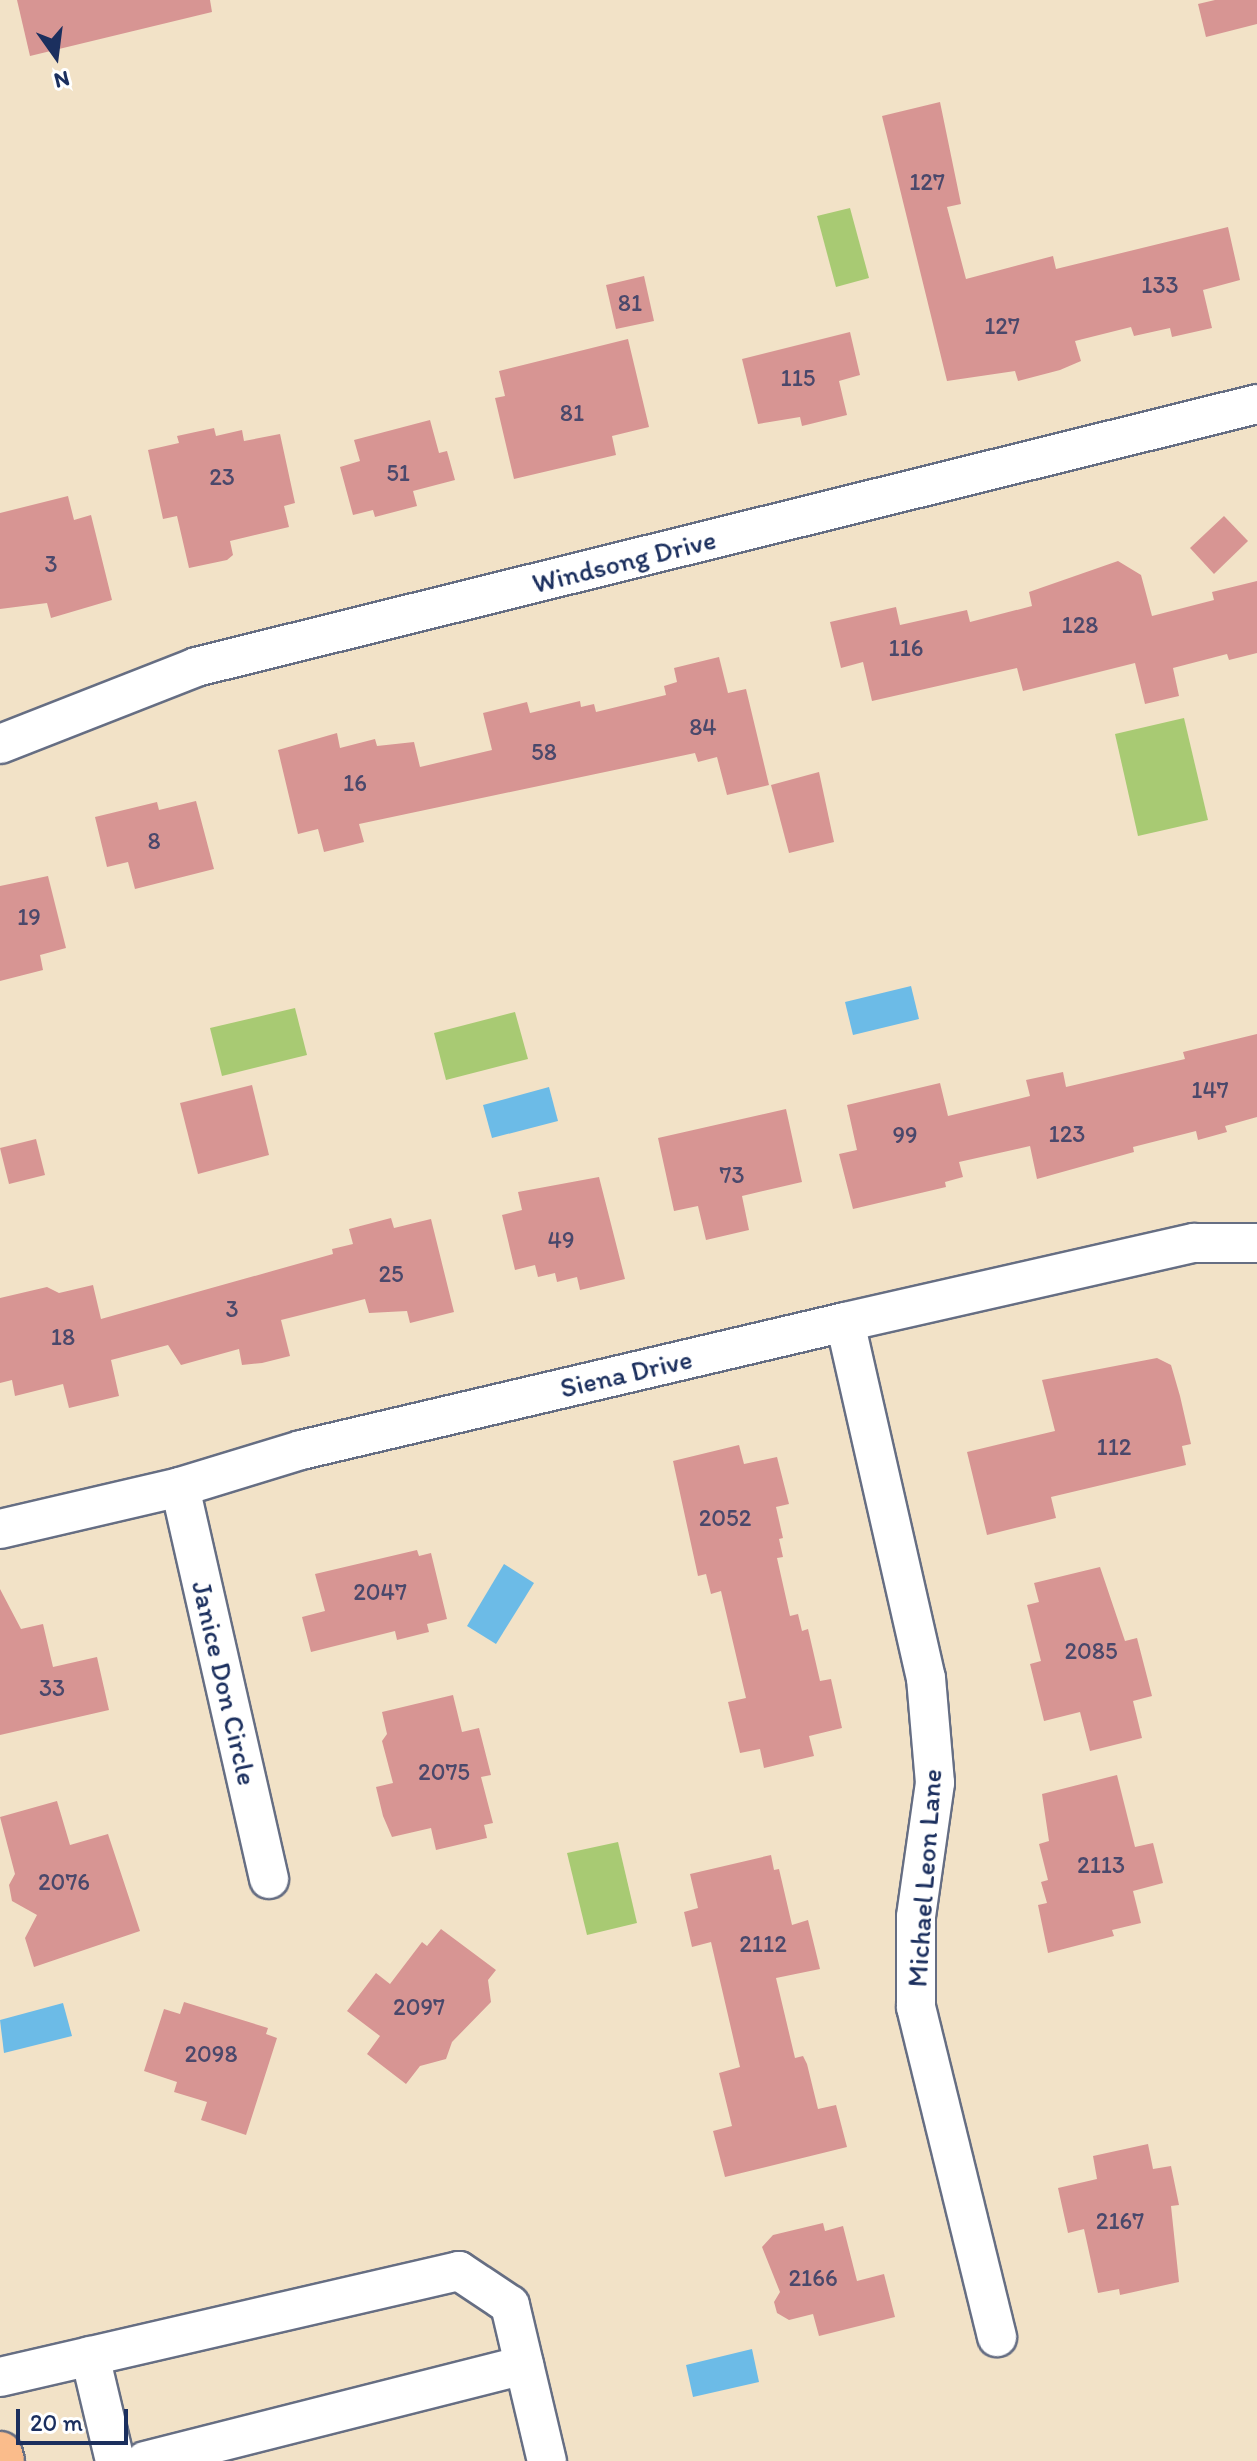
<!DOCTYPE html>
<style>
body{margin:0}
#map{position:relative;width:1257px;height:2461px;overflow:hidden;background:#f2e2c7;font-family:Itim,sans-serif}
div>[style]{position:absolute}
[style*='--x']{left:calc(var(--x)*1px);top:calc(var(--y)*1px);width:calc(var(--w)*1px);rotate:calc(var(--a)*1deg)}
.green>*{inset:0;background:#a8ca73}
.water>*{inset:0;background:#6cbbe7}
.building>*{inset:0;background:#d79593}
.roads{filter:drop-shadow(2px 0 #666e83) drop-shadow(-2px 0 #666e83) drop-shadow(0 2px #666e83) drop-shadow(0 -2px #666e83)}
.minor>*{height:38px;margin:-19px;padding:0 19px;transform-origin:19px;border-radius:19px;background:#fff}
.major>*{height:44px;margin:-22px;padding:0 22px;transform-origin:22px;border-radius:22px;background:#fabc8b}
span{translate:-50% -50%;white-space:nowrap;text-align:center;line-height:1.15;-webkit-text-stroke:6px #fff;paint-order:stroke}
.number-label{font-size:24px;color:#4a486b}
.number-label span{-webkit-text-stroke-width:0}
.street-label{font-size:28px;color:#1b2f5e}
.north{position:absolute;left:16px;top:16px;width:80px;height:80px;-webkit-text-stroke:6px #fff;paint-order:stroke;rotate:166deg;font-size:22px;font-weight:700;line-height:32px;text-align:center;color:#1b2f5e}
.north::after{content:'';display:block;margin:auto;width:28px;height:36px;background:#1b2f5e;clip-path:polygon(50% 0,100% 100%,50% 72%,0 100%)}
.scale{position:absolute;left:16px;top:2409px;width:112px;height:36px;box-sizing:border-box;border:4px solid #1b2f5e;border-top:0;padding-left:10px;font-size:24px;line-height:28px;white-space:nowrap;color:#1b2f5e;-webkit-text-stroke:6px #fff;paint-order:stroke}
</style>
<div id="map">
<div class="green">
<div style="clip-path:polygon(850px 208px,869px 278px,836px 287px,817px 216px)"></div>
<div style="clip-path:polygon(1184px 718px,1208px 820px,1138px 836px,1115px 734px)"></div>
<div style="clip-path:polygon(295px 1008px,307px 1055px,222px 1076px,210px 1028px)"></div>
<div style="clip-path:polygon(515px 1012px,528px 1059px,446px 1080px,434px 1033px)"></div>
<div style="clip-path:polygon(618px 1842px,637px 1923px,587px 1935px,567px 1853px)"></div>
</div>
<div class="water">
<div style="clip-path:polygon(911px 986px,919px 1019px,853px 1035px,845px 1002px)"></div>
<div style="clip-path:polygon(549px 1087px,558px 1121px,492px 1138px,483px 1105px)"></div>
<div style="clip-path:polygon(504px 1564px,534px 1583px,496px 1644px,467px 1626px)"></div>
<div style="clip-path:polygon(63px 2003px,72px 2036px,4px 2053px,0 2020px)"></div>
<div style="clip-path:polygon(752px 2349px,759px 2382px,693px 2397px,686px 2365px)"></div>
</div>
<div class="building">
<div style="clip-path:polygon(17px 0,210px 0,212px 12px,30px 56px)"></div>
<div style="clip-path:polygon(1215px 0,1257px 0,1257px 24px,1206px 37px,1198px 4px)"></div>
<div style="clip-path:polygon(940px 102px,961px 204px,947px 207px,966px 279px,1053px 256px,1056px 269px,1228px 227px,1240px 280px,1203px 290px,1212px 328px,1172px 337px,1170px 328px,1134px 336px,1131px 327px,1075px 341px,1081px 361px,1060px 370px,1018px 381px,1015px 371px,947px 381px,882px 116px)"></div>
<div style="clip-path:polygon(644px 276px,654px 321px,616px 329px,606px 285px)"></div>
<div style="clip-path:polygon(850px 332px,860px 375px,839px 381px,847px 415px,802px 426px,800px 417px,758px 424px,742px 359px)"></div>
<div style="clip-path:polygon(628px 339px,649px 427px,612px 436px,616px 455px,514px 479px,495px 398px,505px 396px,499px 371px)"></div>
<div style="clip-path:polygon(430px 420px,439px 453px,447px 451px,455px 480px,413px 491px,417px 506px,375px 517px,373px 510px,353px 515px,340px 467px,360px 461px,354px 440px)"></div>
<div style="clip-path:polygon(214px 428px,216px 436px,242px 430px,244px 441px,280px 434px,295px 503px,284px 506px,289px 527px,230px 541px,233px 555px,227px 560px,189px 568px,177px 516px,163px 519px,148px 450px,179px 443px,177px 436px)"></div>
<div style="clip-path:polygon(68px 496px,74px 520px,91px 515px,112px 600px,51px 618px,47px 603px,0 609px,0 513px)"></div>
<div style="clip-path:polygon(1224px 516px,1248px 541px,1214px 574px,1190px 548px)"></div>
<div style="clip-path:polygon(1118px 561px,1141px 575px,1152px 616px,1214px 600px,1212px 592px,1257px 581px,1257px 653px,1229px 660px,1227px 654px,1173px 668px,1179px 696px,1145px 704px,1135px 663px,1023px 691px,1017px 668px,872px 701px,863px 662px,841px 668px,830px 622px,896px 607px,900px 625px,967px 610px,970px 622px,1032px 606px,1029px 592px)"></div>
<div style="clip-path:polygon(719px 657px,728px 693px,746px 689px,769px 785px,727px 795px,717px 757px,698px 762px,695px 753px,359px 824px,364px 842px,324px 852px,318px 829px,298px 834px,278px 750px,337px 733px,340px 748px,375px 739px,377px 746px,414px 742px,420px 767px,492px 750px,483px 713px,527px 702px,530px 713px,580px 701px,581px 707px,594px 704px,596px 712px,666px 695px,664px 686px,677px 682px,674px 668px)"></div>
<div style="clip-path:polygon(819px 772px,834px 842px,789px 853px,771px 785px)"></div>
<div style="clip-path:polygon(196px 801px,214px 869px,135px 889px,128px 862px,107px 867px,95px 817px,157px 802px,159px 810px)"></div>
<div style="clip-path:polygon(48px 876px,66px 948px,40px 955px,43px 970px,0 981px,0 886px)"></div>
<div style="clip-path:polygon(1257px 1034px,1257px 1117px,1225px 1126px,1227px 1132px,1198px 1140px,1196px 1131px,1133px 1147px,1134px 1152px,1037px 1179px,1030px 1146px,959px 1162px,963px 1177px,945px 1182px,946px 1187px,853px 1209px,839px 1154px,857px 1150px,847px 1105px,940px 1083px,948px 1116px,1030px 1096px,1026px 1080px,1063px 1072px,1066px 1087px,1185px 1059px,1183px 1052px)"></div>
<div style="clip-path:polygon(252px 1085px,269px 1155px,198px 1174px,180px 1103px)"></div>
<div style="clip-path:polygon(786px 1109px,802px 1182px,742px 1196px,749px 1230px,706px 1240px,698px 1206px,674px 1211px,658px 1138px)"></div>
<div style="clip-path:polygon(36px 1139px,45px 1175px,9px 1184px,0 1148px)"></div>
<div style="clip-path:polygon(599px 1177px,625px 1279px,580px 1290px,577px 1277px,557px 1282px,555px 1273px,538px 1277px,535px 1265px,515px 1270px,502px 1215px,522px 1210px,518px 1192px)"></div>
<div style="clip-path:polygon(391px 1218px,394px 1228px,431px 1219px,454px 1312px,410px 1323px,407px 1311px,369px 1313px,365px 1299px,281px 1320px,290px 1356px,262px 1363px,242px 1365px,239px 1349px,181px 1365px,168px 1345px,111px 1360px,119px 1396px,69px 1408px,63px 1384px,15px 1396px,12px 1380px,0 1383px,0 1298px,47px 1287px,59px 1293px,93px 1285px,101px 1319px,333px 1254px,332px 1249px,353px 1244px,349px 1229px)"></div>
<div style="clip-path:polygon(1157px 1358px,1171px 1365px,1180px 1396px,1191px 1444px,1182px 1446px,1186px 1465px,1051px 1497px,1056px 1518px,987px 1535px,967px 1452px,1055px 1431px,1042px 1380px)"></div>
<div style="clip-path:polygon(739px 1445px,744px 1464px,777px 1457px,789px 1504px,776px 1507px,783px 1538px,779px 1539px,783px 1557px,777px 1558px,790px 1616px,798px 1614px,802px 1631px,808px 1629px,820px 1681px,831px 1679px,842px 1728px,809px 1736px,814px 1756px,764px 1768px,760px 1749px,740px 1753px,728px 1702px,746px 1698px,721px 1591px,711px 1594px,706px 1574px,698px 1576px,673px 1461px)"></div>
<div style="clip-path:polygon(417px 1550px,419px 1556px,431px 1553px,447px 1619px,427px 1624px,429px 1632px,397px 1640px,395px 1631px,311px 1652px,302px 1617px,325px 1611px,315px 1574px)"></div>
<div style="clip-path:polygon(1100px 1567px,1125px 1641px,1137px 1638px,1152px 1696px,1133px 1701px,1142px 1738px,1090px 1751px,1080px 1712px,1044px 1721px,1030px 1664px,1041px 1661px,1027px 1605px,1039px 1602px,1034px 1583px)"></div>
<div style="clip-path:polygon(0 1589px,21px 1629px,43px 1624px,53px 1667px,97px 1657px,109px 1710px,0 1735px)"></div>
<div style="clip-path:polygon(453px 1695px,462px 1732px,479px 1728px,491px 1775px,481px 1777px,493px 1823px,484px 1825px,487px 1838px,436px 1850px,431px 1828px,392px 1837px,383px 1816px,376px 1787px,393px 1783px,382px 1741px,387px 1734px,382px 1712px)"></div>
<div style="clip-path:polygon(1117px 1775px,1135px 1847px,1153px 1843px,1163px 1883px,1133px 1891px,1141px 1923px,1112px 1930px,1114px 1936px,1048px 1953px,1038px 1905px,1047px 1903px,1041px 1882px,1048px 1880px,1039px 1844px,1049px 1841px,1042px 1794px)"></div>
<div style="clip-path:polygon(57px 1801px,70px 1845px,108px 1834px,140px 1931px,34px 1967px,25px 1938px,37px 1915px,12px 1901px,9px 1885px,15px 1874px,0 1817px)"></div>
<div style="clip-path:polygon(771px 1855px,774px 1870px,779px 1869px,792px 1925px,808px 1920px,820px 1969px,776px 1978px,795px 2058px,803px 2056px,807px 2064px,818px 2109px,836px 2105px,847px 2147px,725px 2177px,713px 2131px,732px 2126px,719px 2073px,740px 2067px,711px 1942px,692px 1947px,684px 1912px,698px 1908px,690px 1874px)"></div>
<div style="clip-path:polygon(441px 1929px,496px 1970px,488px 1980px,491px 2002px,452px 2042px,446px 2059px,420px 2066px,406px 2084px,367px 2054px,380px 2036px,347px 2011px,376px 1973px,390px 1984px,422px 1942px,427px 1946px)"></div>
<div style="clip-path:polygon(184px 2002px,268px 2028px,266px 2034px,277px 2038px,246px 2135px,201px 2120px,207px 2102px,174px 2092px,177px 2082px,144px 2071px,164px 2009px,180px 2014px)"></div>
<div style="clip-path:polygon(1148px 2144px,1153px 2169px,1171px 2166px,1179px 2205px,1171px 2206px,1179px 2282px,1120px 2295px,1119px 2289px,1098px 2293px,1084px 2229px,1068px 2233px,1058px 2188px,1097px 2179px,1093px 2156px)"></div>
<div style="clip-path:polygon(823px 2223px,825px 2231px,843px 2226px,857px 2281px,884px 2274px,895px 2317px,819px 2336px,813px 2314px,789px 2320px,777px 2313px,774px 2302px,780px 2292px,762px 2247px,773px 2235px)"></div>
</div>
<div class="roads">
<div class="minor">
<div style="--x:0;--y:744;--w:211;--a:-21.4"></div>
<div style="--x:196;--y:667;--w:1093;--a:-13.92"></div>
<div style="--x:845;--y:1322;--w:365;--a:77.2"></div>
<div style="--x:926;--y:1678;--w:105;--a:85.1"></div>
<div style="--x:935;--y:1783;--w:135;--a:98.1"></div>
<div style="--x:916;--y:1917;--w:90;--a:90"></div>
<div style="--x:916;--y:2007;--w:340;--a:76.2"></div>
<div style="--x:180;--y:1487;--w:402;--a:77.2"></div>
<div style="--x:0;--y:1529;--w:185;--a:-13.1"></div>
<div style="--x:180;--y:1487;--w:127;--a:-17"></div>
<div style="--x:301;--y:1450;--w:559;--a:-13.24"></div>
<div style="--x:845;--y:1322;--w:358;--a:-12.8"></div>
<div style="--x:1194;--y:1243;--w:63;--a:0"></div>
<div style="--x:90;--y:2356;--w:108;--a:76.6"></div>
<div style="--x:0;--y:2377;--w:471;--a:-13"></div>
<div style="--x:459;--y:2271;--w:61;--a:33.7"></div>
<div style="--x:510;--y:2305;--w:160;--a:76.7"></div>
<div style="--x:145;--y:2461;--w:391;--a:-14.2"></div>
</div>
<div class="major">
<div style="--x:0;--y:2454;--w:7;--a:74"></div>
</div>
</div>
<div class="number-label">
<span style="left:927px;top:182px">127</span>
<span style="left:1160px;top:285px">133</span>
<span style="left:630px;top:303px">81</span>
<span style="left:1002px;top:326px">127</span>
<span style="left:798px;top:378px">115</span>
<span style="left:572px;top:413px">81</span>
<span style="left:398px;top:473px">51</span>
<span style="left:222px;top:477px">23</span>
<span style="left:51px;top:564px">3</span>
<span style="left:1080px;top:625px">128</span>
<span style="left:906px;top:648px">116</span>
<span style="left:703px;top:727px">84</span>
<span style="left:544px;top:752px">58</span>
<span style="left:355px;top:783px">16</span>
<span style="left:154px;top:841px">8</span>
<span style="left:29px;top:917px">19</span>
<span style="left:1210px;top:1090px">147</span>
<span style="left:1067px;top:1134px">123</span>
<span style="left:905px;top:1135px">99</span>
<span style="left:732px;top:1175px">73</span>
<span style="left:561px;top:1240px">49</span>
<span style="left:391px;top:1274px">25</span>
<span style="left:232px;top:1309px">3</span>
<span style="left:63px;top:1337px">18</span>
<span style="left:1114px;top:1447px">112</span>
<span style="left:725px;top:1518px">2052</span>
<span style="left:380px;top:1592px">2047</span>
<span style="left:1091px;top:1651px">2085</span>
<span style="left:52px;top:1688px">33</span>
<span style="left:444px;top:1772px">2075</span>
<span style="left:1101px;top:1865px">2113</span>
<span style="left:64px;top:1882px">2076</span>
<span style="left:763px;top:1944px">2112</span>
<span style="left:419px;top:2007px">2097</span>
<span style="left:211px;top:2054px">2098</span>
<span style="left:1120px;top:2221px">2167</span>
<span style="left:813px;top:2278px">2166</span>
</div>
<div class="street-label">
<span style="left:624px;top:561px;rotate:-14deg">Windsong Drive</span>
<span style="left:626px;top:1373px;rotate:-13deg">Siena Drive</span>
<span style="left:225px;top:1683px;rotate:77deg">Janice Don Circle</span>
<span style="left:924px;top:1878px;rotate:-86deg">Michael Leon Lane</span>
</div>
<div class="north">N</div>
<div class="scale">20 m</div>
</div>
